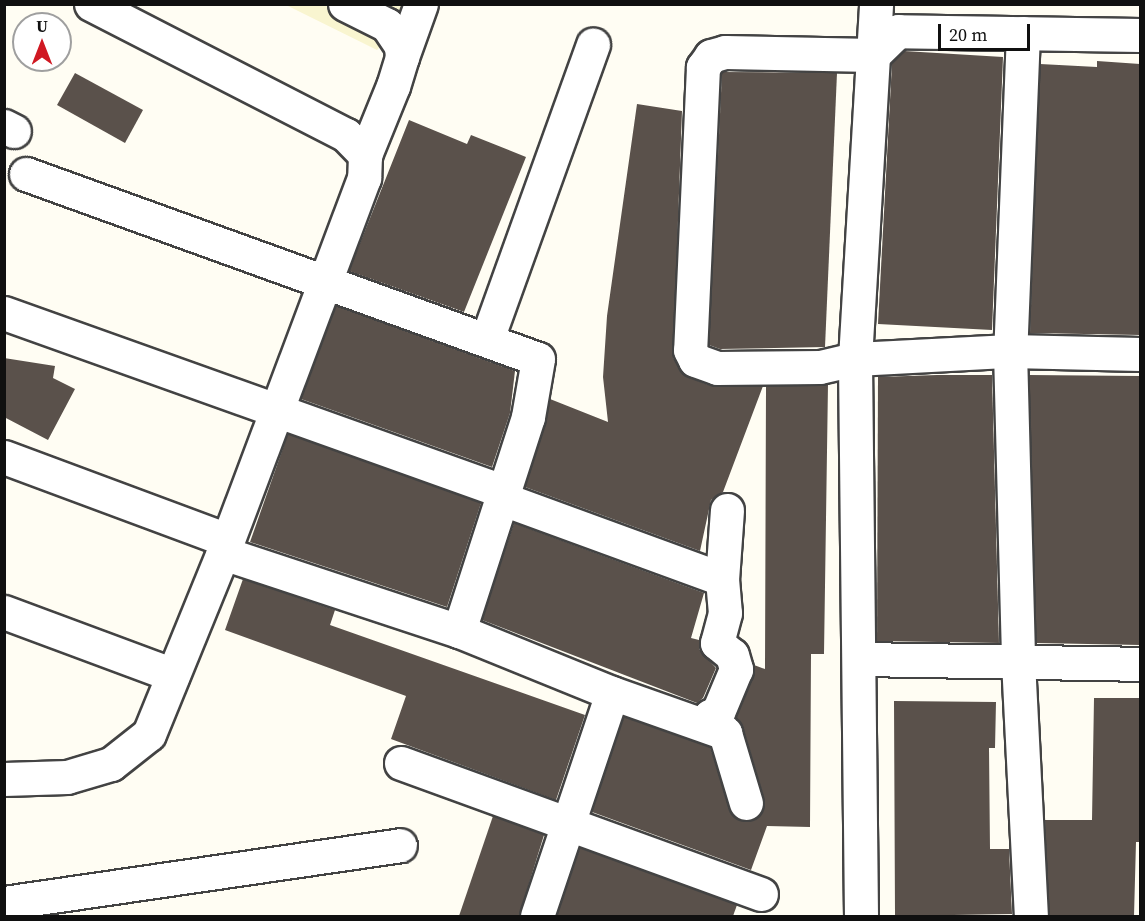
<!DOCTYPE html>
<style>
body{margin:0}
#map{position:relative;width:1145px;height:921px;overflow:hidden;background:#fffdf3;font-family:"Source Serif 4",serif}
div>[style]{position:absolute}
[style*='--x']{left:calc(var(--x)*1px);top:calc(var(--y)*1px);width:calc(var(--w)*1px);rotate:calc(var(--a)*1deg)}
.farmland>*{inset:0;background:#f9f5d0}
.building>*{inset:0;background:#5a514b}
.roads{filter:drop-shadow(2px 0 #434343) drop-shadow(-2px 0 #434343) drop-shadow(0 2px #434343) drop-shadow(0 -2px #434343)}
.street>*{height:33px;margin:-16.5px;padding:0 16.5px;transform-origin:16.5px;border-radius:16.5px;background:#fff}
span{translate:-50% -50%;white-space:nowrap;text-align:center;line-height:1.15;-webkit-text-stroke:6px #fff;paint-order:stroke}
.frame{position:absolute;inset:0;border:6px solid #101010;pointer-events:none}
.north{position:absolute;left:12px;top:12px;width:60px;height:60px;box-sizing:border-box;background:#fff;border:2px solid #9f9f9f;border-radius:50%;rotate:0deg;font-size:16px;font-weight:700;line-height:24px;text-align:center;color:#101010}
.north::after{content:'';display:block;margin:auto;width:21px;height:27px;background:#d01822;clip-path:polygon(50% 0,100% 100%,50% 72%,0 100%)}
.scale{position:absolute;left:938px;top:24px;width:92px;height:27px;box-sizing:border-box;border:3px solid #101010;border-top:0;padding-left:8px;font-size:18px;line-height:21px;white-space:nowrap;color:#101010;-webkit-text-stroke:4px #fff;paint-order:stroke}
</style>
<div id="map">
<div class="farmland">
<div style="clip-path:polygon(286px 5px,419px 5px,377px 50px)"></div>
</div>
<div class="building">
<div style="clip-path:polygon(904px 51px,1003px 57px,992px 330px,878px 324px,892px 63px)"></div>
<div style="clip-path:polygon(1097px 61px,1140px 64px,1140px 335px,1030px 333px,1040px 64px,1097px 67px)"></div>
<div style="clip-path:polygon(722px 72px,837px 73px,825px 347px,720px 349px,709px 345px)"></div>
<div style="clip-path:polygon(75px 73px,143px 110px,125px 143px,57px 105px)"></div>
<div style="clip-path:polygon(637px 104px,682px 111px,673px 358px,688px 377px,711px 386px,763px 386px,723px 492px,711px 500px,700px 551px,525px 487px,550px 399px,608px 422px,603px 377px,607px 316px)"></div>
<div style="clip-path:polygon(409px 120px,467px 144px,471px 135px,526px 157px,464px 312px,349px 271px)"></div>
<div style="clip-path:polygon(336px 306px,515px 371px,510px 413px,492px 467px,301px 399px)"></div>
<div style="clip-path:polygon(4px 358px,55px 366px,53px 378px,75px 389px,48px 440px,4px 417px)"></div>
<div style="clip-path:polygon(937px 375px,992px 375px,999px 643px,877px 641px,878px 377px)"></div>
<div style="clip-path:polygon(1029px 375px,1140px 376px,1140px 645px,1036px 643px)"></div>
<div style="clip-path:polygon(828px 384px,824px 654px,811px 654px,810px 827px,767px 826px,751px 870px,592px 812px,624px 717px,710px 747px,733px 816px,742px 821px,760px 815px,764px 798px,743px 728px,736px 717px,754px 665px,765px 669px,766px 386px)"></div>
<div style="clip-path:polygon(288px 434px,481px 503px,447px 607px,250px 542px)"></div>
<div style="clip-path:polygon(514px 523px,704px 593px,691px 638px,699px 640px,699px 649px,716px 668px,703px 698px,697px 703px,482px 620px)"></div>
<div style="clip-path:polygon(243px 579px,335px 610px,330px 625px,585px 715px,556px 800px,391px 739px,406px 696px,225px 630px)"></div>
<div style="clip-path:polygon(1094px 698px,1140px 698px,1140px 842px,1136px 842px,1134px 916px,1049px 916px,1045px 820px,1092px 820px)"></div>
<div style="clip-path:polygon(894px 701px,996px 702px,995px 748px,989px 748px,990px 849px,1009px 849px,1012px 914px,895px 916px)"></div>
<div style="clip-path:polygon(493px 816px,544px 835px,519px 916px,459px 916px)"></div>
<div style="clip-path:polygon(580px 848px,737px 905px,733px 916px,557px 916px)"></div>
</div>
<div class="roads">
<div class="street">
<div style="--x:91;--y:4;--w:287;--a:27.2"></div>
<div style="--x:346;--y:135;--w:28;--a:46"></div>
<div style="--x:365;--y:155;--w:23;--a:92"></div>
<div style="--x:364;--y:178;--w:401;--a:110.6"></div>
<div style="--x:223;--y:553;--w:249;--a:18.3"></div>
<div style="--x:459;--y:631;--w:165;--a:22.1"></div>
<div style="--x:612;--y:693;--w:120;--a:19.5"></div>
<div style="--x:345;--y:4;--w:47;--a:26.6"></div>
<div style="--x:387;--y:25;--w:25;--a:56"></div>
<div style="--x:401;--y:46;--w:11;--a:85"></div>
<div style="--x:402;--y:57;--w:30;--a:107"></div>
<div style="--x:393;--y:86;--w:74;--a:112.1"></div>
<div style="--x:1023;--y:33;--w:318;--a:92.3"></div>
<div style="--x:1010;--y:351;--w:310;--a:88.5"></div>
<div style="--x:1018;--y:661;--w:255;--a:87.1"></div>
<div style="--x:1140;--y:35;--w:242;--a:-179.1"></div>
<div style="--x:898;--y:31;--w:35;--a:136"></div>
<div style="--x:873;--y:55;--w:148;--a:-178.8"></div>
<div style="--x:725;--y:52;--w:15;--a:164"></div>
<div style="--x:711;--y:56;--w:14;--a:126"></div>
<div style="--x:703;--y:67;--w:283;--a:92.6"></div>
<div style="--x:690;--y:350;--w:11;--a:63"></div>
<div style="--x:695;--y:360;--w:23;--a:20"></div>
<div style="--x:717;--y:368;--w:103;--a:-0.6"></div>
<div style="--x:820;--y:367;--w:36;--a:-13"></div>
<div style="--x:855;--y:359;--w:155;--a:-3"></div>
<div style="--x:1010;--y:351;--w:130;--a:1.3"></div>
<div style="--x:402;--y:57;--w:56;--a:-70.3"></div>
<div style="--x:4;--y:126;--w:11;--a:27"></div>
<div style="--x:26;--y:174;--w:544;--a:19.87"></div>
<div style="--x:538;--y:359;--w:59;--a:99.8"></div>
<div style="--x:528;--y:417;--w:225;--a:107.9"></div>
<div style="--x:4;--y:313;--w:532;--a:19.66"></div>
<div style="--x:487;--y:339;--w:313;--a:-70.2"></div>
<div style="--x:4;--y:457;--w:238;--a:20.4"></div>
<div style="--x:503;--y:499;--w:233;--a:20.1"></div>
<div style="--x:727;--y:510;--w:69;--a:94.1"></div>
<div style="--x:722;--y:579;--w:34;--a:85"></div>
<div style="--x:725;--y:613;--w:31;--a:105"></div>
<div style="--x:717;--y:643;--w:19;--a:39"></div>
<div style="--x:732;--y:655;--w:15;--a:74"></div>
<div style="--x:736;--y:669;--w:47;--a:112.7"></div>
<div style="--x:718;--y:712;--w:9;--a:153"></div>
<div style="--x:710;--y:716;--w:23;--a:49"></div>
<div style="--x:725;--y:733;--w:73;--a:73.3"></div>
<div style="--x:4;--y:612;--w:180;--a:20.4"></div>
<div style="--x:861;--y:659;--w:279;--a:1"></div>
<div style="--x:401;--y:763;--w:383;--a:20"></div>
<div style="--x:4;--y:779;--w:63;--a:-1.8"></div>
<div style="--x:67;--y:777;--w:46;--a:-16.5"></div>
<div style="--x:111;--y:764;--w:48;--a:-38.3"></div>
<div style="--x:149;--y:734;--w:196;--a:-67.8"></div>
<div style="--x:4;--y:903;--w:400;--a:-8.3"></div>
<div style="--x:537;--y:916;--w:235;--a:-71.4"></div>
<div style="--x:861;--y:916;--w:557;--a:-90.62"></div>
<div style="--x:855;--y:359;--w:356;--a:-86.6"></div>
</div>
</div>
<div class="frame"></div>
<div class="north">U</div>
<div class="scale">20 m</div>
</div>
